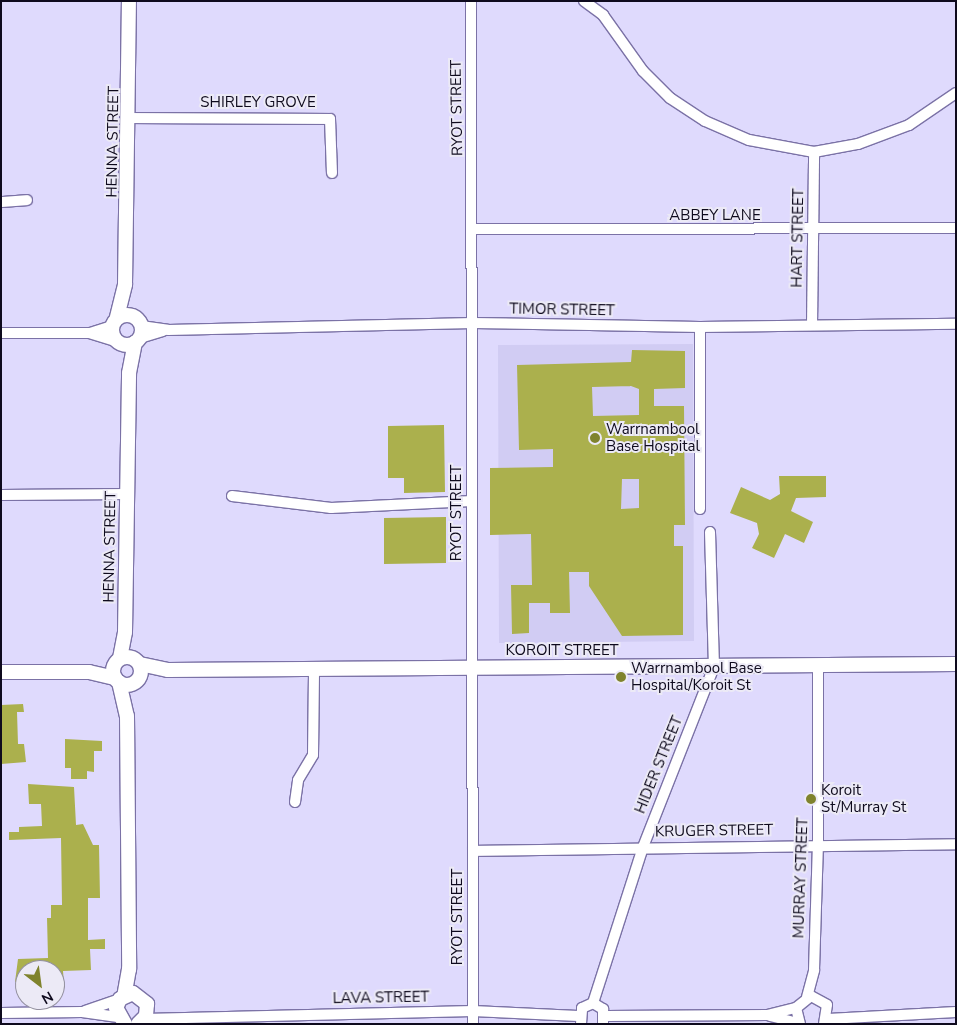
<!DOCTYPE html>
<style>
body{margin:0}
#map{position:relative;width:957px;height:1025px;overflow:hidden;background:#dfdafd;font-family:"Nunito Sans",sans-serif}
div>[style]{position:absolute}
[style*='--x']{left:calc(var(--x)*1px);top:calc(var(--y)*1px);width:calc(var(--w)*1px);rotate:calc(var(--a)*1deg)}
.built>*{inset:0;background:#d1ccf3}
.building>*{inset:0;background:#abb04d}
.roads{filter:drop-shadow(1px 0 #7b72a6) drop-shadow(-1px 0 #7b72a6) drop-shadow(0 1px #7b72a6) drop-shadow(0 -1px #7b72a6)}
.street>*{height:10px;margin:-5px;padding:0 5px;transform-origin:5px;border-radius:5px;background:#fff}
.secondary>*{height:14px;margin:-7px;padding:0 7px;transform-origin:7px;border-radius:7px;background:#fff}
.secondary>.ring{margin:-7px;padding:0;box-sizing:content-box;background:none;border:14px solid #fff;border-radius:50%}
.dots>*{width:14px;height:14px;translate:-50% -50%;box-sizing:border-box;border:2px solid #eceaf6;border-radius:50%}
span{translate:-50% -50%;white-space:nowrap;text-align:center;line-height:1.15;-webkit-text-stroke:4px #eceaf6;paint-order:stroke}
.street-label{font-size:15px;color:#0e0a1d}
.poi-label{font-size:15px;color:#0e0a1d}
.left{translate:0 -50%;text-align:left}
.frame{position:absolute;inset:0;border:2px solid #0e0a1d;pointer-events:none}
.north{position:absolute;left:15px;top:960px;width:50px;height:50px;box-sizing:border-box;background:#eceaf6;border:1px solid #93909f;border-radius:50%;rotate:150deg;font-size:14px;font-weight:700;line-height:20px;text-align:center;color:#0e0a1d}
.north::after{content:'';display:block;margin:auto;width:18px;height:22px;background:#7f832d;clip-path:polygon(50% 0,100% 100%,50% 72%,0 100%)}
</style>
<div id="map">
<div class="built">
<div style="clip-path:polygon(693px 344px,694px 641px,499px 643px,498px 345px)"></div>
</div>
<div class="building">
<div style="clip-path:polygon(evenodd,632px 350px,685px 351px,685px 388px,654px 389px,654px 406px,684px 406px,685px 525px,674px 525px,674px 546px,683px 546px,683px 635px,622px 636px,589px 586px,589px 572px,569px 572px,570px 613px,550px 613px,550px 603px,529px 603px,529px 633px,512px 634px,511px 585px,532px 585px,531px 534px,490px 535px,490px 468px,553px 467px,553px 449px,519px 450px,517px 365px,631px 362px,632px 350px,631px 386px,639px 389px,639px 415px,593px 416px,592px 387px,631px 386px,632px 350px,622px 479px,639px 479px,639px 508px,621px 509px,622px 479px)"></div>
<div style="clip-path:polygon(444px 425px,445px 492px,404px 493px,404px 478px,388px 478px,388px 426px)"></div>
<div style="clip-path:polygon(779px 476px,826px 476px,826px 497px,796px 498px,791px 511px,813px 522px,804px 543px,785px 534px,774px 558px,752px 548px,759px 534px,757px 523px,730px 513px,741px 487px,770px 500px,780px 494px)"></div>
<div style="clip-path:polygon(446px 517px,446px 563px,384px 564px,384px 518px)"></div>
<div style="clip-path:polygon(23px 704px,24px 712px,17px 712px,18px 744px,24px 744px,26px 762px,1px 764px,1px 705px)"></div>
<div style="clip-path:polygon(65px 739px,102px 741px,102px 751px,94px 751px,94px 772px,87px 771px,87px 779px,71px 779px,71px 768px,65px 768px)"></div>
<div style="clip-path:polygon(28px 784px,74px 787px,76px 825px,83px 824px,93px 845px,99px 845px,100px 898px,88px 898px,88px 940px,105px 939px,105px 949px,90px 949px,91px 970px,63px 971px,64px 984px,55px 984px,55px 970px,25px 970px,25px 982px,15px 982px,18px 959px,48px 958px,47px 918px,51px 918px,51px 905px,62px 905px,61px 838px,9px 840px,9px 832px,19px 832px,19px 827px,42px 826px,41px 804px,29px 804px)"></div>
</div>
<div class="roads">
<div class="street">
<div style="--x:471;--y:1;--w:1023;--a:89.89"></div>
<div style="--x:584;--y:1;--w:24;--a:36"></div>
<div style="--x:603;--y:15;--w:69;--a:54.5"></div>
<div style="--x:643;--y:71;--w:38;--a:45"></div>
<div style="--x:670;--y:98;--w:42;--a:33.3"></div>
<div style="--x:705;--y:121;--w:48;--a:23.4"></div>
<div style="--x:749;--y:140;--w:66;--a:10.5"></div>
<div style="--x:814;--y:152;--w:45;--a:-10.3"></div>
<div style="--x:858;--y:144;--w:54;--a:-20.4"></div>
<div style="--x:909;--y:125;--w:57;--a:-34.2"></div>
<div style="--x:130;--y:118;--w:200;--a:0.3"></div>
<div style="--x:330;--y:119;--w:54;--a:87.9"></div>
<div style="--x:1;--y:202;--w:26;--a:-4"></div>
<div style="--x:474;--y:229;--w:482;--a:-0.1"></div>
<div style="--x:812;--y:325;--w:173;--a:-89.3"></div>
<div style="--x:141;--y:326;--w:27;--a:8"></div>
<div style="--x:168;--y:330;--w:305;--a:-1.3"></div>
<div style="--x:473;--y:323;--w:227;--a:1"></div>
<div style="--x:700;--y:327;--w:256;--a:-0.7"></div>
<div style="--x:1;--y:333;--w:88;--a:0"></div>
<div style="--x:89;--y:333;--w:28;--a:17"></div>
<div style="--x:90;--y:333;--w:23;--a:-18"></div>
<div style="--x:140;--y:338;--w:24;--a:-17"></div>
<div style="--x:1;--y:495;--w:126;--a:-0.5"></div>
<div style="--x:232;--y:496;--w:100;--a:6.9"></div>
<div style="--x:331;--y:508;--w:141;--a:-2.8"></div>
<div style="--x:700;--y:509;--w:182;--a:-90"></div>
<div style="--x:295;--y:802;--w:22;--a:-82"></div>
<div style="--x:298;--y:780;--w:29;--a:-59"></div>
<div style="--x:313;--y:755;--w:85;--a:-89.3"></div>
<div style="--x:473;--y:851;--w:483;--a:-0.8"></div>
<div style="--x:807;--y:997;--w:28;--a:-75"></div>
<div style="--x:814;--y:970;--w:125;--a:-88.2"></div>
<div style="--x:818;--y:845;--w:178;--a:-90"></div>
<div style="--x:593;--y:1003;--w:164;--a:-72.2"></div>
<div style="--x:643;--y:847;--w:193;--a:-68.5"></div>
<div style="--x:714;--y:667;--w:135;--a:-91.7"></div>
<div style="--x:85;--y:1011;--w:37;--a:-19"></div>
<div style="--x:1;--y:1013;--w:81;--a:-0.7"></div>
<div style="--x:82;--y:1012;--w:36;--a:8"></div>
<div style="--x:606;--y:1016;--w:161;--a:-0.4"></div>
<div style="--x:767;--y:1015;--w:30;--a:-14"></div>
<div style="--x:770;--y:1016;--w:30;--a:14"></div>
<div style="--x:144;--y:1019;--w:329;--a:-1.4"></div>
<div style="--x:473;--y:1011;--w:105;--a:2.7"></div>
<div style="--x:828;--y:1019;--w:128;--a:-3.1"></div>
<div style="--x:581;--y:1024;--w:16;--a:-86"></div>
<div style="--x:582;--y:1008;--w:12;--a:-24"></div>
<div style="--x:593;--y:1003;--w:12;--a:31"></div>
<div style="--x:603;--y:1009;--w:15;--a:90"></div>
<div style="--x:800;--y:1024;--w:16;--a:-104"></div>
<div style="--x:796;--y:1008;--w:19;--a:-39"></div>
<div style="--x:811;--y:996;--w:18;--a:29"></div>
<div style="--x:827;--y:1005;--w:19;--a:99"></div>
</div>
<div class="secondary">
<div class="ring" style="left:112px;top:315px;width:16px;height:16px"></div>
<div style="--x:117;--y:317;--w:34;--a:-76"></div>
<div style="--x:125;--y:284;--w:283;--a:-89.2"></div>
<div class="ring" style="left:113px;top:657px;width:14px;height:14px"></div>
<div style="--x:120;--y:658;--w:26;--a:-79"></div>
<div style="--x:125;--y:632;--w:259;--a:-89.1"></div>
<div style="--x:129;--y:373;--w:31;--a:-79"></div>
<div style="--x:140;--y:664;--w:29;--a:12"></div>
<div style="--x:168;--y:670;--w:788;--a:-0.44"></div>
<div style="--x:1;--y:672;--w:88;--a:0"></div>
<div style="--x:89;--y:672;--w:27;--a:13"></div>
<div style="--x:119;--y:682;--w:35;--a:77"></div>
<div style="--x:127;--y:716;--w:253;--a:89.5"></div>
<div style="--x:129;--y:969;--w:27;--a:100"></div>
<div style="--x:125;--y:1024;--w:18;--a:-119"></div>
<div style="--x:116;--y:1008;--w:10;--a:-66"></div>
<div style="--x:120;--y:999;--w:14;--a:-25"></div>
<div style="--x:133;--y:993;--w:18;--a:38"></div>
<div style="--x:147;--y:1004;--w:12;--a:95"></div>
<div style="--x:146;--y:1016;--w:11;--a:135"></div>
</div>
</div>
<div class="dots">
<div style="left:595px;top:438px;background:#7f832d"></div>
<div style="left:621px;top:677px;background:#7f832d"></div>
<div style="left:811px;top:799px;background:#7f832d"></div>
</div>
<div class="street-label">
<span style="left:258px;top:103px">SHIRLEY GROVE</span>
<span style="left:457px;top:108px;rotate:-91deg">RYOT STREET</span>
<span style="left:113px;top:142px;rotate:-89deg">HENNA STREET</span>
<span style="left:715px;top:216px">ABBEY LANE</span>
<span style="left:798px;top:238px;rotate:-89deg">HART STREET</span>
<span style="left:562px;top:310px;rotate:1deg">TIMOR STREET</span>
<span style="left:457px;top:513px;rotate:-90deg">RYOT STREET</span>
<span style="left:110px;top:547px;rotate:-89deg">HENNA STREET</span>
<span style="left:562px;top:651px">KOROIT STREET</span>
<span style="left:659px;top:765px;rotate:-68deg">HIDER STREET</span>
<span style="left:714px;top:831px;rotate:-1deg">KRUGER STREET</span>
<span style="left:801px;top:878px;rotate:-88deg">MURRAY STREET</span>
<span style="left:458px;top:917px;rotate:-90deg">RYOT STREET</span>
<span style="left:381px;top:998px;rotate:-1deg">LAVA STREET</span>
</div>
<div class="poi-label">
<span class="left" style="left:606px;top:438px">Warrnambool<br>Base Hospital</span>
<span class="left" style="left:631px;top:677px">Warrnambool Base<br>Hospital/Koroit St</span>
<span class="left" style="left:821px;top:799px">Koroit<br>St/Murray St</span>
</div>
<div class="frame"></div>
<div class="north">N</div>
</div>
